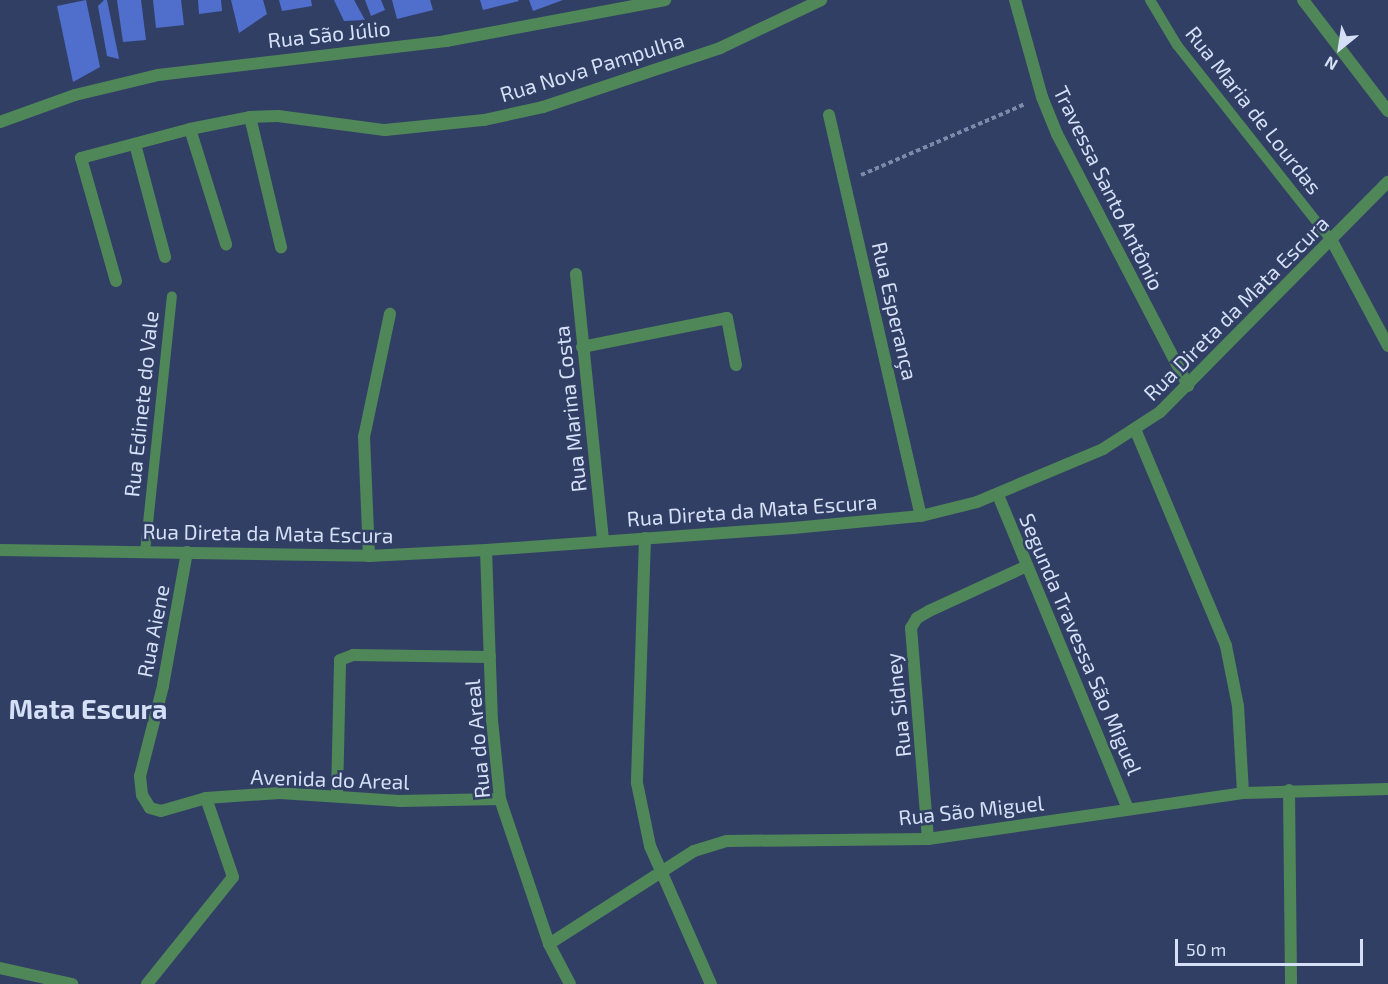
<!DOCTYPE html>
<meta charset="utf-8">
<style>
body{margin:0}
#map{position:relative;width:1388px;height:984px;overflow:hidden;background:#323f65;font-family:"Exo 2",sans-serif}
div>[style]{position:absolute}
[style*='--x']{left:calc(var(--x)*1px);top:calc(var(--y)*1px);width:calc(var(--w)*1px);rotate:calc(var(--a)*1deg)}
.building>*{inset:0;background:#506fcc}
.path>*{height:4px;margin-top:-2px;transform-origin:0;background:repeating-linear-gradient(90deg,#7e8aa9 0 4.5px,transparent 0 7.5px)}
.lane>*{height:10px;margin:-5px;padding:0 5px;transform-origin:5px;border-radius:5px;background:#508758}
.street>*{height:12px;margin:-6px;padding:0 6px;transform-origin:6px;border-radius:6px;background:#508758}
span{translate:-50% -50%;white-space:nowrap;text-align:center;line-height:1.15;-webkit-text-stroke:5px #323f65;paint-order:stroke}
.street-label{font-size:21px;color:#d5dff6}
.district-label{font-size:27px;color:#d5dff6;font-weight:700}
.north{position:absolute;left:1310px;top:18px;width:60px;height:60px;-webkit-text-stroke:4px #323f65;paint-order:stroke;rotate:210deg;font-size:16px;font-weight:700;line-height:24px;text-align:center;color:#d5dff6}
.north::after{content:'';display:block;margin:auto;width:21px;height:27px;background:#d5dff6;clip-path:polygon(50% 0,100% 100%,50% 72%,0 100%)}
.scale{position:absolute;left:1175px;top:939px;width:188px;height:27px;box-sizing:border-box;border:3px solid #d5dff6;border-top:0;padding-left:8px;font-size:18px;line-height:21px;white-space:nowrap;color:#d5dff6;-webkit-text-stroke:4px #323f65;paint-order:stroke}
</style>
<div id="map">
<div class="building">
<div style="clip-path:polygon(86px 0,100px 67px,73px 82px,57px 6px)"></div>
<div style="clip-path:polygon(104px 0,107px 0,119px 59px,107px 56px,98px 6px)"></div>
<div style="clip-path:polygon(117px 0,141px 0,146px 40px,123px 42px)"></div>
<div style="clip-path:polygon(153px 0,181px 0,184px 25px,156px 28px)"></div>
<div style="clip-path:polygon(198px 0,221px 0,222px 11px,199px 14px)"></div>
<div style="clip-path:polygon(231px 0,263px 0,267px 14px,239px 33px)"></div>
<div style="clip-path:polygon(279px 0,311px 0,312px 6px,282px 11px)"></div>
<div style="clip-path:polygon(334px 0,354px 0,365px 20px,344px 21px)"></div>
<div style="clip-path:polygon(365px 0,381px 0,385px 10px,371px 16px)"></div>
<div style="clip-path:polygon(392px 0,430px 0,433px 10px,397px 19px)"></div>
<div style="clip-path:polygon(480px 0,518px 0,519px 1px,483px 10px)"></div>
<div style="clip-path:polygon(529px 0,563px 0,533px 11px)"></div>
</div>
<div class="path">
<div style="--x:861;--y:175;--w:179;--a:-23.4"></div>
</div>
<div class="lane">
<div style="--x:1150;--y:0;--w:52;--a:59"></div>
<div style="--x:1177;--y:45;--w:250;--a:51.7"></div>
<div style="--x:145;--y:552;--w:257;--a:-84"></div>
</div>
<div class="street">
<div style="--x:1015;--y:0;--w:101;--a:74.4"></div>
<div style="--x:1042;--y:97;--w:40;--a:68"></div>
<div style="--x:1057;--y:134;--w:284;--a:62.5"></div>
<div style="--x:1303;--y:0;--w:140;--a:52.6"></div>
<div style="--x:829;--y:115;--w:411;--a:77.1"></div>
<div style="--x:250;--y:117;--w:134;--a:76.6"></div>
<div style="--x:0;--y:122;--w:80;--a:-19.8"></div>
<div style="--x:75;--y:95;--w:85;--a:-13.5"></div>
<div style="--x:158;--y:75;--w:290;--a:-6.7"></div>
<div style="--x:446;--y:41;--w:223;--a:-10.6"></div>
<div style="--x:190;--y:129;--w:121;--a:72.6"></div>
<div style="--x:135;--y:144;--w:117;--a:75.1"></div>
<div style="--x:1332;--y:241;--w:119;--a:61.9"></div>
<div style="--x:576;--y:274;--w:268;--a:84.2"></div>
<div style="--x:116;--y:281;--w:128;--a:-105.9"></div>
<div style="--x:81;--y:158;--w:113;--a:-14.9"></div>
<div style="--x:190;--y:129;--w:61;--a:-11.3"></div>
<div style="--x:250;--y:117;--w:28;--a:-2"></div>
<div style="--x:278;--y:116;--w:108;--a:7.5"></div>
<div style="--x:385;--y:130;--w:100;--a:-5.8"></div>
<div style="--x:484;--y:120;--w:60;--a:-12.4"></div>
<div style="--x:543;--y:107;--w:187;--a:-18.4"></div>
<div style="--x:720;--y:48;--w:112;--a:-25.4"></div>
<div style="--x:582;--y:347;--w:148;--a:-11.3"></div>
<div style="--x:727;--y:318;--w:48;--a:79.2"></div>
<div style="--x:1135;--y:429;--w:235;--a:67.2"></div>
<div style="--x:1226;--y:646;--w:61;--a:78.7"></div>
<div style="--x:1238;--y:706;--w:87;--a:86.7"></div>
<div style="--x:998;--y:495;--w:340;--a:67.5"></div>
<div style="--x:645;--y:538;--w:245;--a:91.9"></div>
<div style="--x:637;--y:783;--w:64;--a:78.3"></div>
<div style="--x:650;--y:846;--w:151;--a:66.2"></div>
<div style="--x:0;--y:550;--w:369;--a:0.9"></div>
<div style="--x:369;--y:556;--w:117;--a:-2.9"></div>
<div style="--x:486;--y:550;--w:308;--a:-4.1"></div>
<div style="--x:793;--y:528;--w:129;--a:-5.4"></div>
<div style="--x:921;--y:516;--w:58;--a:-14"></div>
<div style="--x:977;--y:502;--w:137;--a:-22.8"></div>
<div style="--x:1103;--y:449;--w:68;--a:-33"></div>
<div style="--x:1160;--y:412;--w:324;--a:-45.3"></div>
<div style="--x:486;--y:550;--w:170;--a:88"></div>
<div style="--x:492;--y:720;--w:79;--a:84.2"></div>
<div style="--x:500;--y:799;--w:153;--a:71.3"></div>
<div style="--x:549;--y:944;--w:45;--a:62.3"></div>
<div style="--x:187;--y:552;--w:136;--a:100.2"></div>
<div style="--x:163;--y:686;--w:93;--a:104.3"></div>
<div style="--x:140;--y:776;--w:19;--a:84"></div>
<div style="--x:142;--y:795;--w:15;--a:58"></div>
<div style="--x:150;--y:808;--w:11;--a:15"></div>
<div style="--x:161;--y:811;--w:47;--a:-16.1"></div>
<div style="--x:206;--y:798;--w:74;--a:-3.9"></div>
<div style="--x:280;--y:793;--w:119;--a:3.8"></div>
<div style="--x:399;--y:801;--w:101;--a:-1.1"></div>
<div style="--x:369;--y:556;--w:119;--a:-92.4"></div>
<div style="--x:364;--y:437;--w:126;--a:-78.1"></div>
<div style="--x:1289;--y:790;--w:194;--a:89.4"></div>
<div style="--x:337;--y:796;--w:136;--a:-88.7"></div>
<div style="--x:340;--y:660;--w:14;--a:-21"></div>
<div style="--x:353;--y:655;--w:137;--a:0.8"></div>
<div style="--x:928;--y:839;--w:212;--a:-94.6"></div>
<div style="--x:911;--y:628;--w:12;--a:-59"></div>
<div style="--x:917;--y:618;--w:14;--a:-30"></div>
<div style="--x:929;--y:611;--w:108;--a:-24.7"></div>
<div style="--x:549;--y:944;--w:172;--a:-32.7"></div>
<div style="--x:694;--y:851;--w:34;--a:-17"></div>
<div style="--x:727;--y:841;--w:201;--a:-0.6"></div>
<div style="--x:928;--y:839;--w:318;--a:-8.3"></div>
<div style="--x:1243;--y:793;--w:145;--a:-1.6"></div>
<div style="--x:0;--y:968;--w:74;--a:12.5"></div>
<div style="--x:147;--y:984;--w:137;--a:-51.2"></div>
<div style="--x:233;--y:877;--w:83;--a:-108.9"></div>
</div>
<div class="street-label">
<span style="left:329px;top:34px;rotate:-6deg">Rua São Júlio</span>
<span style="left:592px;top:67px;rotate:-17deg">Rua Nova Pampulha</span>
<span style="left:1254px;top:110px;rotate:52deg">Rua Maria de Lourdas</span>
<span style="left:1109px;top:188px;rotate:64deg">Travessa Santo Antônio</span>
<span style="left:1236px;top:308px;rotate:-45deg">Rua Direta da Mata Escura</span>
<span style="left:895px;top:311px;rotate:77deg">Rua Esperança</span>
<span style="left:141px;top:404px;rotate:-84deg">Rua Edinete do Vale</span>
<span style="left:570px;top:409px;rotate:-96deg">Rua Marina Costa</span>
<span style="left:752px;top:510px;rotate:-4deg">Rua Direta da Mata Escura</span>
<span style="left:268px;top:533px;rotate:1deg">Rua Direta da Mata Escura</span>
<span style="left:153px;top:631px;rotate:-79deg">Rua Aiene</span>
<span style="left:1081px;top:644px;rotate:67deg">Segunda Travessa São Miguel</span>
<span style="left:898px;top:705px;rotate:-96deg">Rua Sidney</span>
<span style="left:477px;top:739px;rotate:-95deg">Rua do Areal</span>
<span style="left:330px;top:779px;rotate:2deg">Avenida do Areal</span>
<span style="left:971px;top:810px;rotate:-6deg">Rua São Miguel</span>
</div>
<div class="district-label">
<span style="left:88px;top:709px">Mata Escura</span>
</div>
<div class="north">N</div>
<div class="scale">50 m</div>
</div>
